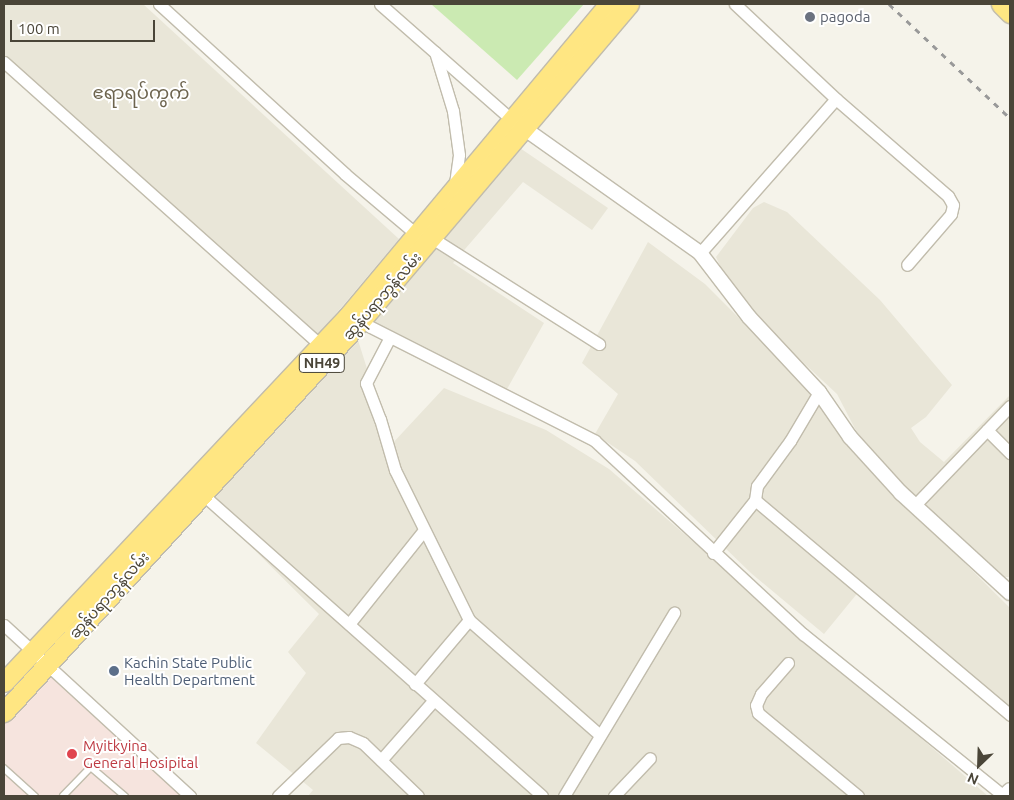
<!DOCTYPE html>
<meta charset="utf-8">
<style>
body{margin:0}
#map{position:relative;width:1014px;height:800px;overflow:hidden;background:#f5f3ea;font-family:Ubuntu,"Noto Sans Myanmar",sans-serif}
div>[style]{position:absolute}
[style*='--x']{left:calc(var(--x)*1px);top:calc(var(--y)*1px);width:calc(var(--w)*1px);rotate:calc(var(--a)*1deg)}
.residential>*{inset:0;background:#e9e6d8}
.medical>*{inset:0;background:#f6e4de}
.green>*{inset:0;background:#cbeab2}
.roads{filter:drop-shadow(1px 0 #c1bcac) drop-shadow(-1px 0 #c1bcac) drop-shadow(0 1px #c1bcac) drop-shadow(0 -1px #c1bcac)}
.service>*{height:5.5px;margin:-2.75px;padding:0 2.75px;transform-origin:2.75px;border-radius:2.75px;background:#fff}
.minor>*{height:11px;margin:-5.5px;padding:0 5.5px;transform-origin:5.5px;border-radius:5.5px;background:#fff}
.tertiary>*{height:14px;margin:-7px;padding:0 7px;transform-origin:7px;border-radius:7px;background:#fff}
.trunk>*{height:19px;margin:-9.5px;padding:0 9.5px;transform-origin:9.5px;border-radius:9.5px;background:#ffe682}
.rail>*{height:3px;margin-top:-1.5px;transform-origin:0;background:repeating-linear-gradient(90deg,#999 0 6px,transparent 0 12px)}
.dots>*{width:14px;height:14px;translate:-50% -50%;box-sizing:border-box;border:2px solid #fff;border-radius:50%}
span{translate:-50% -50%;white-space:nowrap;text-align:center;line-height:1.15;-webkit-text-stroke:4px #fff;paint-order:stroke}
.shield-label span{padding:1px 4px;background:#fff;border:1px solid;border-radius:4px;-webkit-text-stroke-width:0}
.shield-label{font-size:14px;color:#4a4538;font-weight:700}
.worship-label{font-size:15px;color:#5b616d}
.left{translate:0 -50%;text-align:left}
.street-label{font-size:15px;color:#4a4538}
.service-label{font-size:15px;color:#4e5e75}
.health-label{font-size:15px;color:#be3a42}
.quarter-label{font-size:18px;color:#6d644e}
.frame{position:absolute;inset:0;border:5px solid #4a4538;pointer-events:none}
.north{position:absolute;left:954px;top:740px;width:50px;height:50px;-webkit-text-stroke:4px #fff;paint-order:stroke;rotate:204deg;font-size:14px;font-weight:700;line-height:20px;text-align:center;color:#4a4538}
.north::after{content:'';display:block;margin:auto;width:18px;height:22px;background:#4a4538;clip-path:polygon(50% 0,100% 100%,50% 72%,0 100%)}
.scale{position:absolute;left:10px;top:20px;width:145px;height:22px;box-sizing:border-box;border:2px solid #4a4538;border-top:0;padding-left:6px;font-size:15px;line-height:18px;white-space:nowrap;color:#4a4538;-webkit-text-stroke:4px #fff;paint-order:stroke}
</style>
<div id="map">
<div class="residential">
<div style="clip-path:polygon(4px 4px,143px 4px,399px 239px,318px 335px,4px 60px)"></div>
<div style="clip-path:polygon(514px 144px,608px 208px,592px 230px,523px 182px,453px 263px,544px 323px,507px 389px,369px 324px)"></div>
<div style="clip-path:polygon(764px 202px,787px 212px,880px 300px,952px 385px,926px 417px,911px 428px,920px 442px,944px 462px,1010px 395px,1010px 577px,1001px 577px,924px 508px,864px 446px,837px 394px,779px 340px,729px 285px,716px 257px,753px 208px)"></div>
<div style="clip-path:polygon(648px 242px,705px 284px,820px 399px,850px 449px,1010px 608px,1010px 712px,865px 584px,824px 634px,752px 574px,635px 461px,595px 434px,618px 394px,582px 363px)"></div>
<div style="clip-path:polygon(358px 340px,391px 445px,444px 388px,546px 430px,609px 469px,988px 796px,308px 796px,313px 790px,256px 743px,306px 673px,288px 652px,319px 614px,208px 504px)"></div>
</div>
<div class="medical">
<div style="clip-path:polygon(47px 663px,183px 796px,4px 796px,4px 712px)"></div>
</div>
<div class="green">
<div style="clip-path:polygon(431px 4px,584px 4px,517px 80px)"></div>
</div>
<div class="roads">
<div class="service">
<div style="--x:4;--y:768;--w:42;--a:42.1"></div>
<div style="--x:63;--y:796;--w:40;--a:-46"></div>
<div style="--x:91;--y:767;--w:45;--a:40.5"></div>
</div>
<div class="minor">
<div style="--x:159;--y:4;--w:252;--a:42.4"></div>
<div style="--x:345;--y:174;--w:93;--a:40.2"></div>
<div style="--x:416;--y:234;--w:16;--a:14"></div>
<div style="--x:432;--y:238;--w:198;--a:32.4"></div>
<div style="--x:380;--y:4;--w:174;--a:41.3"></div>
<div style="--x:735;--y:4;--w:139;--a:43.2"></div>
<div style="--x:836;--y:99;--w:148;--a:40.9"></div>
<div style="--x:948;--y:196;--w:10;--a:61"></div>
<div style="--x:953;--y:205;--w:9;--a:103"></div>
<div style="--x:951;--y:214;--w:67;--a:130.8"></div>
<div style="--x:435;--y:52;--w:62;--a:73"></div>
<div style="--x:453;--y:111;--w:44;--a:82.2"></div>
<div style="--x:459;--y:155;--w:30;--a:98"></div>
<div style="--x:4;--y:62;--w:425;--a:41.8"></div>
<div style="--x:700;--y:253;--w:205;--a:-48.6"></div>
<div style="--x:355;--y:319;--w:269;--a:26.9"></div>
<div style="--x:595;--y:441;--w:284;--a:42.9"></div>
<div style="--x:803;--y:634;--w:258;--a:38.9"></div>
<div style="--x:390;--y:337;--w:52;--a:117.6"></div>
<div style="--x:366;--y:383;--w:39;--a:69"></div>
<div style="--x:380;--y:419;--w:53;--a:73.6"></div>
<div style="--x:395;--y:470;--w:167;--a:63.7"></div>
<div style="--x:469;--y:620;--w:84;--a:130.2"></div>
<div style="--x:987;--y:430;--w:33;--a:45"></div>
<div style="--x:201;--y:493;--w:456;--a:41.6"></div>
<div style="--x:755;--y:500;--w:334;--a:40.1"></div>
<div style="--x:915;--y:505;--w:137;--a:-46.2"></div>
<div style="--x:713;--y:553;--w:68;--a:-51.6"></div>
<div style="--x:755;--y:500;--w:14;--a:-82"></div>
<div style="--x:757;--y:486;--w:56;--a:-53.7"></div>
<div style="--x:790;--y:441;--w:57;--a:-59.4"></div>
<div style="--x:469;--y:620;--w:174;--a:41.3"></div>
<div style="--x:349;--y:624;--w:120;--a:-51.4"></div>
<div style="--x:4;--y:625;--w:253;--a:42.6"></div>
<div style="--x:788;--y:663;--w:41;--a:131.1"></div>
<div style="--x:761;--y:694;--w:12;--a:114"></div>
<div style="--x:756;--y:705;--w:8;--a:76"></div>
<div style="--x:758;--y:713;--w:130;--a:39.7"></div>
<div style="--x:381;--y:760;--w:79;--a:-48.6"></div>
<div style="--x:278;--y:796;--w:83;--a:-44"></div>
<div style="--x:338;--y:738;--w:11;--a:-5"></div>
<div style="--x:349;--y:737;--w:15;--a:23"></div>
<div style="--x:363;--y:743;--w:76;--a:43.9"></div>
<div style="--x:564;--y:796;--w:214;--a:-59"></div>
<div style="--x:614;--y:796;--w:52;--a:-46.5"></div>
</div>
<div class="tertiary">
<div style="--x:518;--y:124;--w:223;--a:35.3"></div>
<div style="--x:700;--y:253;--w:81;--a:52.6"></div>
<div style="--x:749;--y:317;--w:103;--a:47"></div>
<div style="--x:819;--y:392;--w:55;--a:55.4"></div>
<div style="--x:850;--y:437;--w:76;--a:47.7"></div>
<div style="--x:901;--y:493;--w:148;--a:42.5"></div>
<div style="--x:1004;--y:796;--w:8;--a:-45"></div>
</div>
<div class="trunk">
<div style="--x:1001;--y:4;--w:13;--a:45"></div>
<div style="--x:4;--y:682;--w:502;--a:-46.77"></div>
<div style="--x:348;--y:316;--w:407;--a:-50.1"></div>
<div style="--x:4;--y:712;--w:522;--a:-47.64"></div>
<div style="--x:356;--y:326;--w:422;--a:-49.7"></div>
</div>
</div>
<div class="rail">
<div style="--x:889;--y:4;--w:166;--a:43.3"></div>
</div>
<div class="dots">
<div style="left:810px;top:17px;background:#6b7280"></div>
<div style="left:114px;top:671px;background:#5c6f8a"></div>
<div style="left:72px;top:754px;background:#e0444e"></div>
</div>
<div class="shield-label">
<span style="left:322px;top:363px">NH49</span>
</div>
<div class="worship-label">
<span class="left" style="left:820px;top:17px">pagoda</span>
</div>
<div class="street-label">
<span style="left:382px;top:296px;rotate:-49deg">ဆွန်ပရာဘွန်လမ်း</span>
<span style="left:109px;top:595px;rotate:-48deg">ဆွန်ပရာဘွန်လမ်း</span>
</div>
<div class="service-label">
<span class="left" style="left:124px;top:671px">Kachin State Public<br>Health Department</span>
</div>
<div class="health-label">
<span class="left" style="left:83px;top:754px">Myitkyina<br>General Hosipital</span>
</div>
<div class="quarter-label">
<span style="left:141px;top:92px">ဧရာရပ်ကွက်</span>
</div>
<div class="frame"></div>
<div class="north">N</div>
<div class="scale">100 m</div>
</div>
